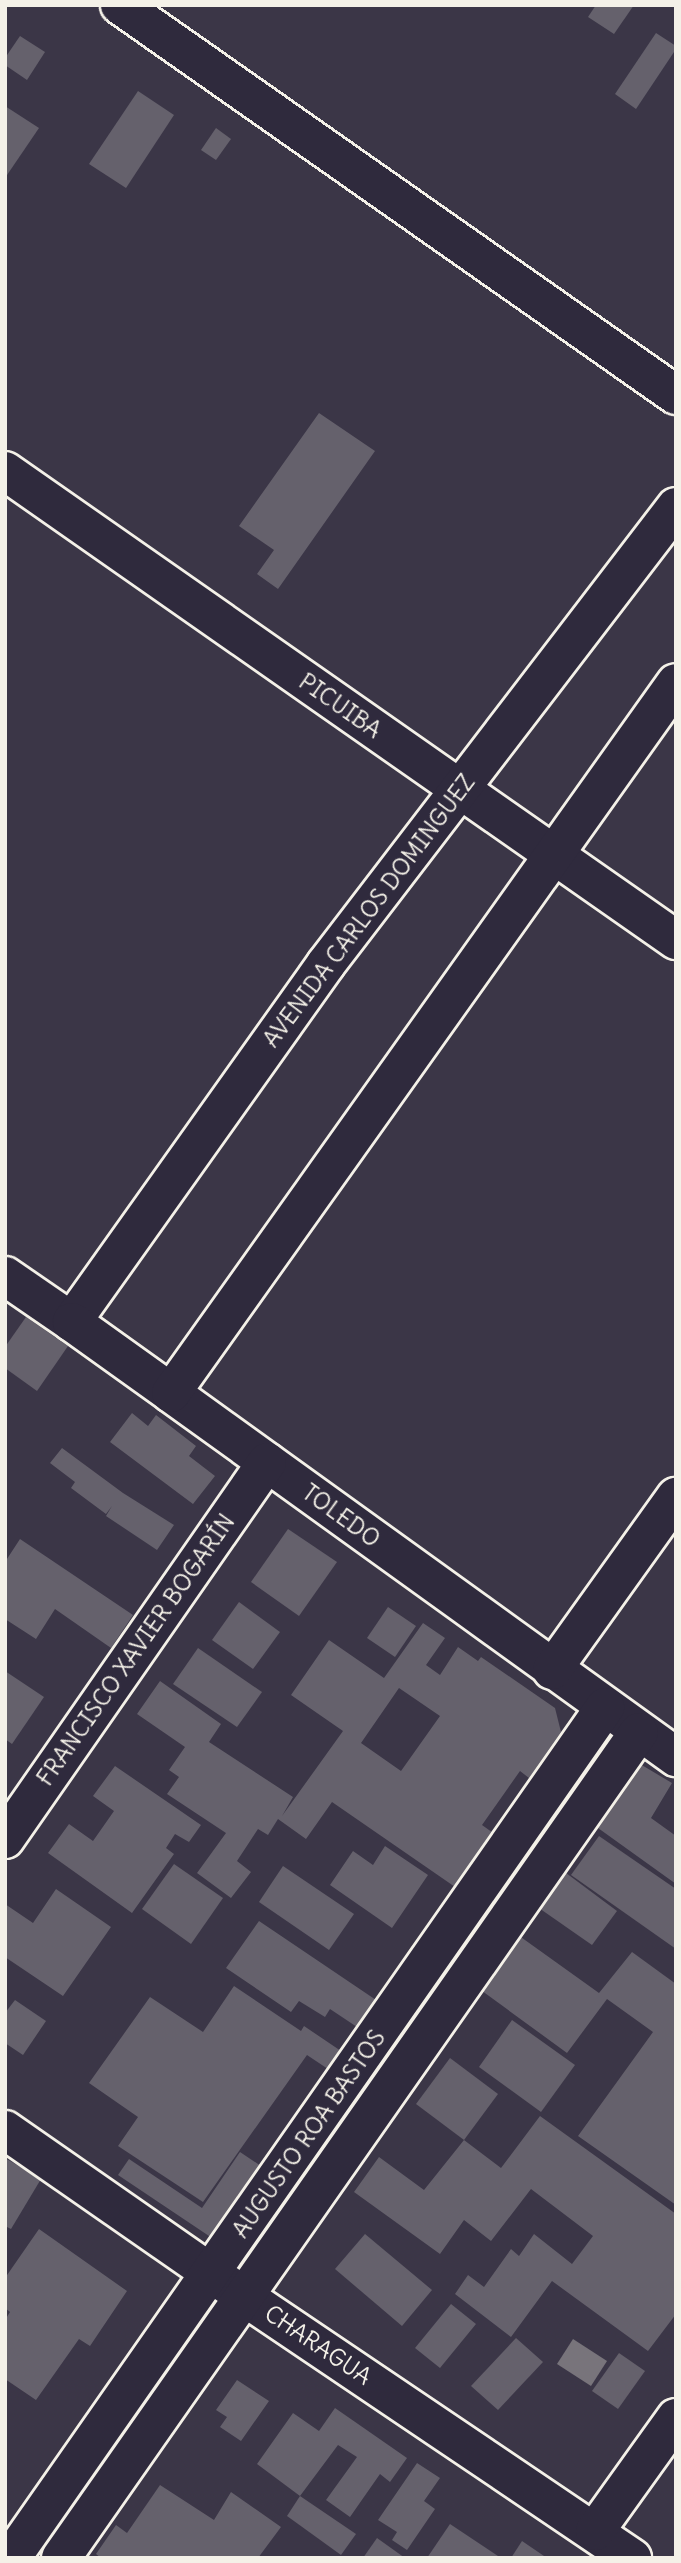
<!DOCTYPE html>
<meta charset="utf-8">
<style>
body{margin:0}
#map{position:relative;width:681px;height:2563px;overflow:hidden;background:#3b3647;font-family:Delius,sans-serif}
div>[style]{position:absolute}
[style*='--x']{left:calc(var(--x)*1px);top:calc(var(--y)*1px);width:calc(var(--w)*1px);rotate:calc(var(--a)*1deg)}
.water>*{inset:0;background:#78747b}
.building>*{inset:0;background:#65616c}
.roads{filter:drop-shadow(2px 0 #f4f1e8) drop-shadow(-2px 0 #f4f1e8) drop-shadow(0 2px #f4f1e8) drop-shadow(0 -2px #f4f1e8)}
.street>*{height:38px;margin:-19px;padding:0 19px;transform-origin:19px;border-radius:19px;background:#2f2a3d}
.secondary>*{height:38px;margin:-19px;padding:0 19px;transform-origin:19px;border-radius:19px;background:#2f2a3d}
span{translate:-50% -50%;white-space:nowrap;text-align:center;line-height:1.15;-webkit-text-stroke:5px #2f2a3d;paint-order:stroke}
.street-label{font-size:23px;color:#f4f1e8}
.frame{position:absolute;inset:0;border:7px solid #f4f1e8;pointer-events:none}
</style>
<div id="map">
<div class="water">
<div style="clip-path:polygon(573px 2339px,607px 2361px,591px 2386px,557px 2364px)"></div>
</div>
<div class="building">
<div style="clip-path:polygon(596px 5px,634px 5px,614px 34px,588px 17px)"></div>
<div style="clip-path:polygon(656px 33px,676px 46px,676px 49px,636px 109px,615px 94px)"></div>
<div style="clip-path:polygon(20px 36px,45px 52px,27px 80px,5px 65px,5px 58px)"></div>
<div style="clip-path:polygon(138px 91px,174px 115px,126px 188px,89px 164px)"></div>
<div style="clip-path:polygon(5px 106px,39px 128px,5px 178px)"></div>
<div style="clip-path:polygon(216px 128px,231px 139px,216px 160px,201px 150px)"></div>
<div style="clip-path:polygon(319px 413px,375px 451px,278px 589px,257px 574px,274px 550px,239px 526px)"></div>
<div style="clip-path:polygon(26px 1317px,68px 1346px,37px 1391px,5px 1368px,5px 1347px)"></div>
<div style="clip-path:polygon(132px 1413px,148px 1426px,156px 1415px,196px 1446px,189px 1456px,215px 1476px,193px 1504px,110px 1442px)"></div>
<div style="clip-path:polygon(62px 1448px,123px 1493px,174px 1525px,157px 1550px,106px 1516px,112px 1506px,106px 1514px,71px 1488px,75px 1482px,50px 1463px)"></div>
<div style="clip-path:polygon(288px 1529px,337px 1562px,299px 1616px,251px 1582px)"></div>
<div style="clip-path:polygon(20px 1539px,133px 1615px,111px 1648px,55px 1609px,36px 1639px,5px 1619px,5px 1562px)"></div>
<div style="clip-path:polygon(239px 1602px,280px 1632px,253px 1669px,212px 1640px)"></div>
<div style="clip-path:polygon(388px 1607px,416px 1626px,395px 1657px,367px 1638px)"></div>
<div style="clip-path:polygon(evenodd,423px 1623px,445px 1638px,426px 1665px,440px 1675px,458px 1647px,478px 1661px,481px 1657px,555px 1708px,561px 1732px,529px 1778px,520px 1771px,482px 1825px,496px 1835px,458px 1889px,332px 1802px,306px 1839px,278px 1819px,268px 1835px,258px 1829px,237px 1861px,251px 1872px,231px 1898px,197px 1873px,226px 1833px,167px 1794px,179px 1777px,169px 1770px,185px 1747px,137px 1714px,160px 1681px,221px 1724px,209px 1742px,293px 1797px,282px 1816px,343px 1731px,291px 1695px,329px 1640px,384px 1678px,423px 1623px,399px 1688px,440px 1716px,401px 1771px,361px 1743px,399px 1688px)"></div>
<div style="clip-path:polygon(198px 1648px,262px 1692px,237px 1727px,173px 1684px)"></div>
<div style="clip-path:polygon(5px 1671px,44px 1697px,12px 1744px,5px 1739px)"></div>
<div style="clip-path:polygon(640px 1764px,672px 1783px,651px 1818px,676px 1836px,676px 1884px,598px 1828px)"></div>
<div style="clip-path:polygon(115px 1766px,201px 1825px,189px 1842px,175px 1834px,166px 1848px,174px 1854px,132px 1913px,48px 1853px,69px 1824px,93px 1841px,114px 1811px,93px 1796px)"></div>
<div style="clip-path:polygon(599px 1836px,676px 1889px,676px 1949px,571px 1875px)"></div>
<div style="clip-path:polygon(385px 1846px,428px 1875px,392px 1928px,330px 1885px,353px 1851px,373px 1865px)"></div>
<div style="clip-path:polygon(174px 1864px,223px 1898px,191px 1944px,142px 1909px)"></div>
<div style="clip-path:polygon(283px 1866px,354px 1914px,329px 1950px,259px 1902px)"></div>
<div style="clip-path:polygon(562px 1870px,617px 1911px,592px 1945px,536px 1906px)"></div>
<div style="clip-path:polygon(56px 1889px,111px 1927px,63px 1996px,5px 1957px,5px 1904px,33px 1923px)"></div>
<div style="clip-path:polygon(259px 1921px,379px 2002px,360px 2029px,330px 2009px,325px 2017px,299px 2001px,291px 2012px,226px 1968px)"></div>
<div style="clip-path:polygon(518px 1935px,599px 1993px,632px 1952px,676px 1984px,676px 2205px,578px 2136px,653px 2032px,607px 1999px,567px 2053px,478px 1988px)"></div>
<div style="clip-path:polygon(234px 1986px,301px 2031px,304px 2026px,341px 2051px,328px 2069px,307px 2055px,203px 2202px,118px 2146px,138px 2117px,89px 2083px,150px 1997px,203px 2032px)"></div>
<div style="clip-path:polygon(15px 2000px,46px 2021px,23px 2055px,5px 2043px,5px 2013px)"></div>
<div style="clip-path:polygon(512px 2020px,575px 2065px,541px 2112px,479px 2067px)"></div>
<div style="clip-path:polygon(450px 2058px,498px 2094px,464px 2140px,416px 2104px)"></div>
<div style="clip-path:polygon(540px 2116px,676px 2214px,676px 2314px,648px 2351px,552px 2281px,511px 2337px,455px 2294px,468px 2275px,484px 2287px,511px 2249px,519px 2256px,534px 2234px,572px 2264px,593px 2236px,531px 2189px,491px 2241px,464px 2220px,440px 2254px,354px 2192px,379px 2157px,424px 2190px,464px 2140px,501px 2168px)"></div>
<div style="clip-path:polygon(240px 2152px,261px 2166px,212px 2238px,118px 2175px,129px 2159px,202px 2208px)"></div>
<div style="clip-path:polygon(5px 2158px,41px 2179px,11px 2229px,5px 2226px)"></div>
<div style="clip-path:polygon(39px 2229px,127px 2291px,90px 2346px,79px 2339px,36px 2400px,5px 2379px,5px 2320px,10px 2312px,5px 2308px,5px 2278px)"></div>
<div style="clip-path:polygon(365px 2234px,432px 2290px,402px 2326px,335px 2269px)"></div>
<div style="clip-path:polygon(451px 2304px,476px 2324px,440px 2368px,415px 2348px)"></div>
<div style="clip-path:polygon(516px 2338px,543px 2362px,498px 2410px,471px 2386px)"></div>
<div style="clip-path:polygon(619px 2353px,645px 2371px,618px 2409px,592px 2391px)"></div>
<div style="clip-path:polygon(237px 2380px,269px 2401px,241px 2441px,220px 2427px,227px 2417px,216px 2410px)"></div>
<div style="clip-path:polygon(335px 2408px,407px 2458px,390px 2482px,380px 2474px,350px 2517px,326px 2500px,357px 2457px,338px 2445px,300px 2496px,257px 2464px,293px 2413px,319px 2431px)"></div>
<div style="clip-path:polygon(417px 2463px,440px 2478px,424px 2501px,435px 2509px,407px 2550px,392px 2540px,397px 2532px,378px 2520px)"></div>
<div style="clip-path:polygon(160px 2485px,214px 2520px,231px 2492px,281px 2527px,258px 2558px,101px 2558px,96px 2554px,116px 2525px,127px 2533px)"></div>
<div style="clip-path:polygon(300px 2496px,356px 2534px,341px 2555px,287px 2516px)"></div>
<div style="clip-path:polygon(450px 2524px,501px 2558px,427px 2558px)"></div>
<div style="clip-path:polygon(377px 2538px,405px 2558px,363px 2558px)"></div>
<div style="clip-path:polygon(522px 2541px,547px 2558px,511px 2558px)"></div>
</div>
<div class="roads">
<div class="street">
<div style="--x:120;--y:5;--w:679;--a:35.05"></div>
<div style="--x:5;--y:471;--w:819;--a:34.95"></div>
<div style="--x:5;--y:1276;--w:81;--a:34.5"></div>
<div style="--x:171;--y:1393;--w:623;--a:35.78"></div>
<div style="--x:552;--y:1670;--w:213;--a:-54.4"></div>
<div style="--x:5;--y:1839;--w:459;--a:-55.2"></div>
<div style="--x:5;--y:2130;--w:292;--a:34.8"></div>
<div style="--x:245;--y:2297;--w:467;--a:34"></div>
<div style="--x:595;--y:2531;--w:139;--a:-54.4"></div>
<div style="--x:11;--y:2558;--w:1038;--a:-55.08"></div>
<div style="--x:61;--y:2558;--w:1008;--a:-55.02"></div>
</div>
<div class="secondary">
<div style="--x:676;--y:507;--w:576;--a:127.45"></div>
<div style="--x:326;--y:964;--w:439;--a:125.4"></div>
<div style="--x:72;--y:1322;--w:122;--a:35.6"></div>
<div style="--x:171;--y:1393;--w:871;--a:-54.58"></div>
</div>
</div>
<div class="street-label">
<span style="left:340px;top:706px;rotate:35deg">PICUIBA</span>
<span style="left:369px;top:911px;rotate:-53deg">AVENIDA CARLOS DOMINGUEZ</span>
<span style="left:341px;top:1516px;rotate:36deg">TOLEDO</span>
<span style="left:136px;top:1650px;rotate:-55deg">FRANCISCO XAVIER BOGARÍN</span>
<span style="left:309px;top:2134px;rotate:-55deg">AUGUSTO ROA BASTOS</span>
<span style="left:318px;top:2345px;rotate:34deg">CHARAGUA</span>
</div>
<div class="frame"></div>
</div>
